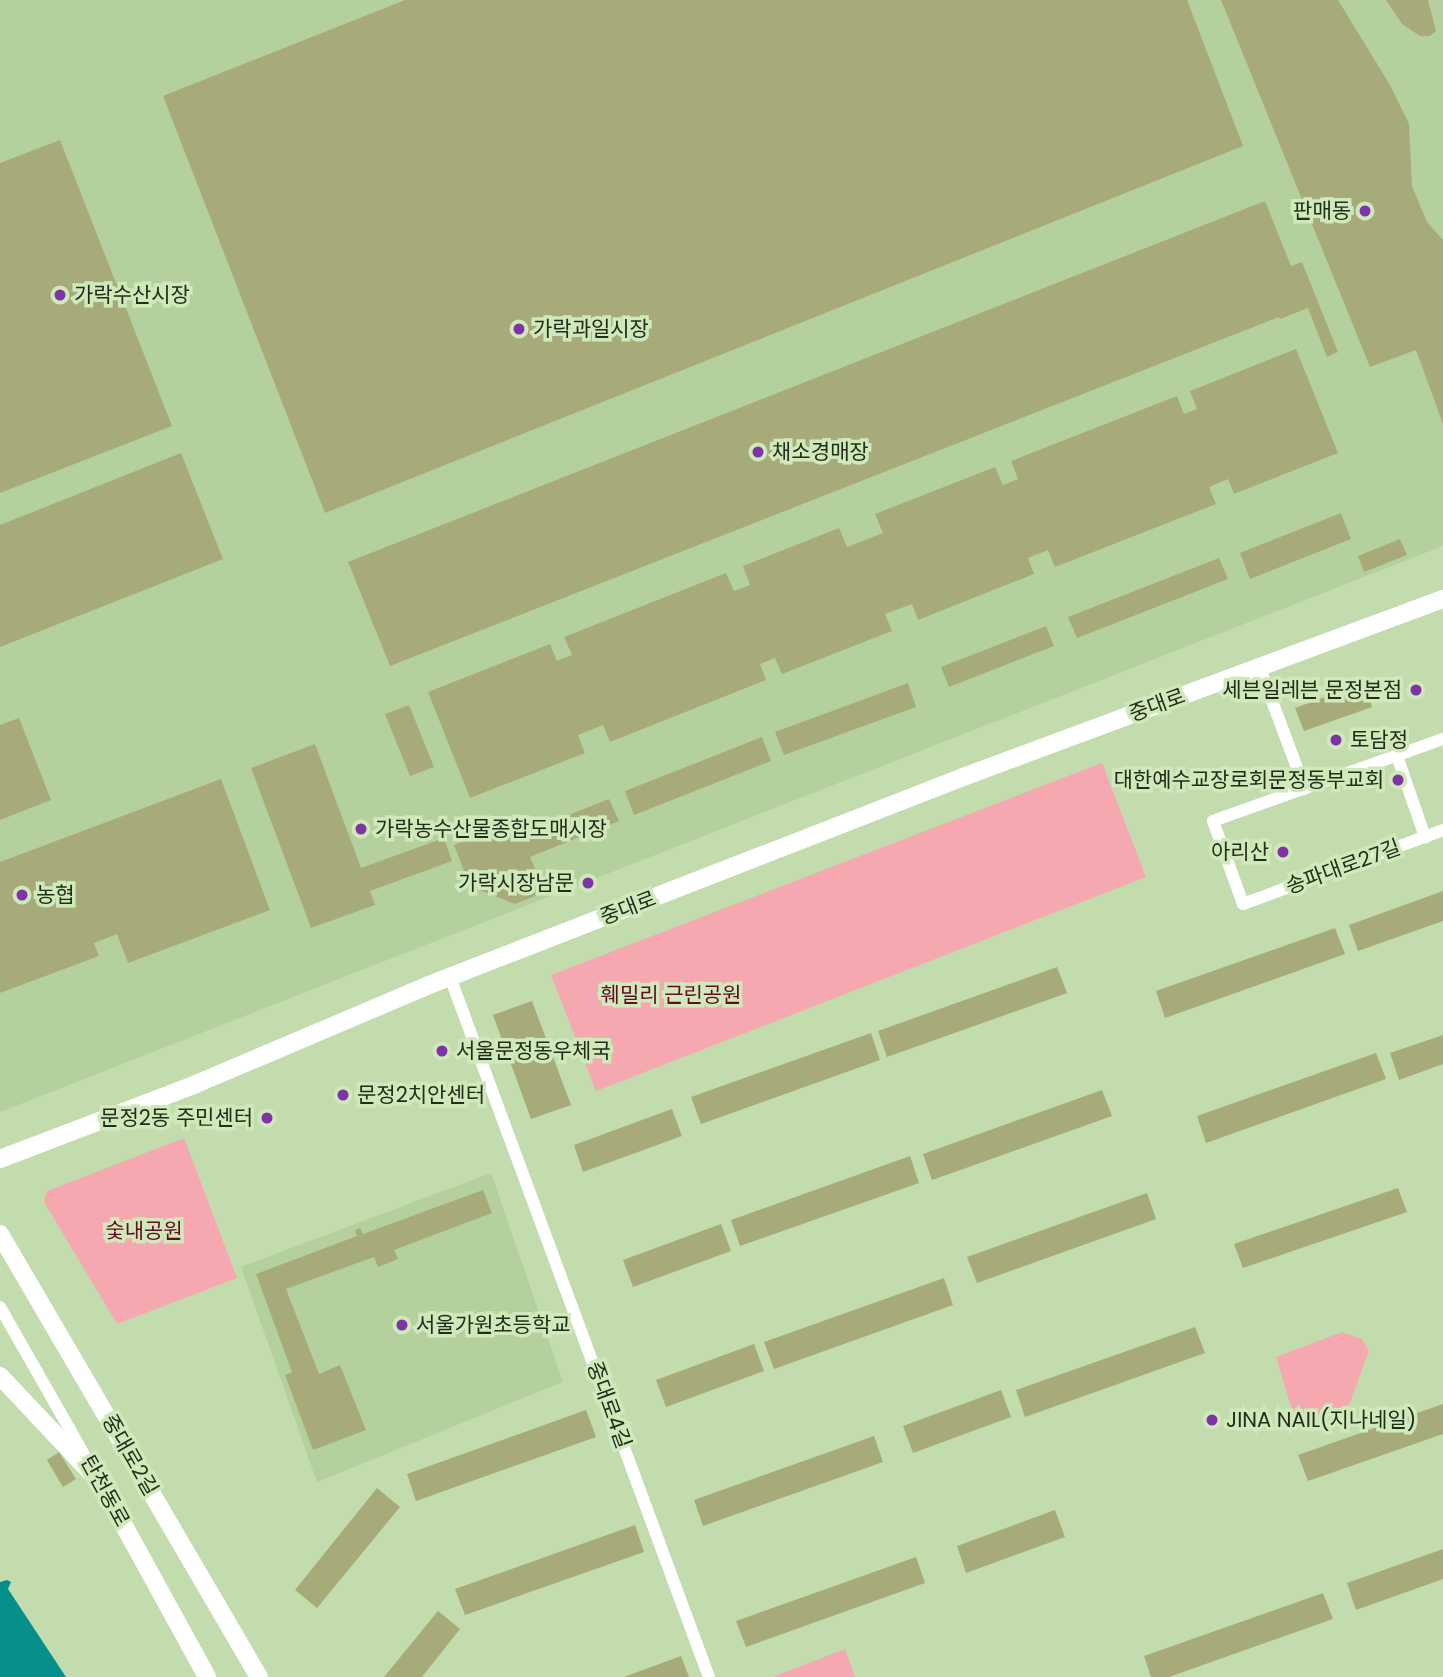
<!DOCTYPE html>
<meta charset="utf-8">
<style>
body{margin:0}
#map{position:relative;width:1443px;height:1677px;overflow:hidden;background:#c2dcae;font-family:Poppins,"Noto Sans KR",sans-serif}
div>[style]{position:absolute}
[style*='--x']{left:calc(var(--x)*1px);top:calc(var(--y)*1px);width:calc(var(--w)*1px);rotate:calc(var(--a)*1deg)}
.built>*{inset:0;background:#b4d19d}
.green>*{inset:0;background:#f6a8b1}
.water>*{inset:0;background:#078f8b}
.building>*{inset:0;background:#a7ab79}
.street>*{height:12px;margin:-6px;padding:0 6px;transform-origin:6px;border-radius:6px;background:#fff}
.secondary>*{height:18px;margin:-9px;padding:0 9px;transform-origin:9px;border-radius:9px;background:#fff}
.dots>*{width:19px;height:19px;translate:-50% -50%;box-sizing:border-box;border:4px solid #cfe9bb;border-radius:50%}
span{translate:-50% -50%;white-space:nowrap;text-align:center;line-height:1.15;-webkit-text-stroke:7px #cfe9bb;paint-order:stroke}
.poi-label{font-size:21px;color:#232d1b}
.right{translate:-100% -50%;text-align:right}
.left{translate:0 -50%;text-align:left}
.street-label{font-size:21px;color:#232d1b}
.park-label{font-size:21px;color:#660925}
</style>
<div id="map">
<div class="built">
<div style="clip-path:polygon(0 0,1443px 0,1443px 546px,0 1112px)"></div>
<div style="clip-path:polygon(491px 1173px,563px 1382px,317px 1482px,241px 1267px)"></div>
</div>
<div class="green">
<div style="clip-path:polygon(1102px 763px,1146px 877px,596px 1091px,551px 975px)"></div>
<div style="clip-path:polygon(184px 1138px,237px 1278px,117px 1324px,44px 1202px,47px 1191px)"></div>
<div style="clip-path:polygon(1342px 1332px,1362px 1339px,1369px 1351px,1349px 1405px,1296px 1423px,1276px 1357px)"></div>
<div style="clip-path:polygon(845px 1649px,855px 1677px,773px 1677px)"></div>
</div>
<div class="water">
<div style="clip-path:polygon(7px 1580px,11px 1582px,8px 1589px,66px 1677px,0 1677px,0 1582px)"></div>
</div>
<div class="building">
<div style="clip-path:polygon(405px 0,1187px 0,1243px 146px,325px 513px,163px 96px)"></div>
<div style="clip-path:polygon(1221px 0,1338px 0,1390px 85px,1409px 124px,1412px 186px,1427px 222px,1443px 240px,1443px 424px,1416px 350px,1370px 367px)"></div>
<div style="clip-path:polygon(1386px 0,1428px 0,1436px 31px,1430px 36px,1420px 36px,1402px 24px)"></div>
<div style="clip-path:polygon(60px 140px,172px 426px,0 493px,0 163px)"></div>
<div style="clip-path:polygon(1265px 201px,1291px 266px,1302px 262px,1338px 352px,1327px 357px,1308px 308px,1280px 319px,1279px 317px,390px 666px,348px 562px)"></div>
<div style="clip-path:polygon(1296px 349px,1338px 453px,1234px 494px,1228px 479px,1209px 487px,1216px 504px,1055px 567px,1048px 550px,1028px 558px,1034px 574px,918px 620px,912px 604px,885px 614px,892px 631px,782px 674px,775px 658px,760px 664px,766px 680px,610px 742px,603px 725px,578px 735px,585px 753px,470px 798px,428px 692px,550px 644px,557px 661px,572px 655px,564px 637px,726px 573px,734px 591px,750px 585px,743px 566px,839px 528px,847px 547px,883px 533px,875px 514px,995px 467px,1003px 485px,1018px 479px,1011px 461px,1177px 396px,1184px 414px,1197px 409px,1190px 391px)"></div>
<div style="clip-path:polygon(181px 453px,223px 559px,0 647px,0 525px)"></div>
<div style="clip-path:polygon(1341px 513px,1351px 539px,1250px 579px,1240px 553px)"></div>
<div style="clip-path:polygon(1400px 539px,1407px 555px,1364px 572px,1358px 556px)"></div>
<div style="clip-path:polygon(1219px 558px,1228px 579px,1077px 638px,1068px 617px)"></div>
<div style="clip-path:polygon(1046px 626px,1054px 646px,949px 687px,941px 667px)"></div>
<div style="clip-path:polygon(908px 683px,916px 707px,784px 755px,775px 732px)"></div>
<div style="clip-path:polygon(1364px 683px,1372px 707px,1304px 731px,1295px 708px)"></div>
<div style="clip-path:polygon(409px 705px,434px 767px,410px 776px,385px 714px)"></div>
<div style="clip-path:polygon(19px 718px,51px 800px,0 820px,0 725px)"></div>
<div style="clip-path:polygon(762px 737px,771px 761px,634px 815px,625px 791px)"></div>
<div style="clip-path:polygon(315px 744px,361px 868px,444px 838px,452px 861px,370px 891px,375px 905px,311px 928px,251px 768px)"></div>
<div style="clip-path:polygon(221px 779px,270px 910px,128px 963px,117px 934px,94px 943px,99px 956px,0 993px,0 862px)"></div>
<div style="clip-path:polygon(609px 799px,619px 821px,530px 857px,545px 892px,515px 904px,470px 886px,454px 845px,516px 820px,521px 834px)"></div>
<div style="clip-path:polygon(1443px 891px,1443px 921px,1358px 951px,1349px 925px)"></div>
<div style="clip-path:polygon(1335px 928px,1345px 954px,1165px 1018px,1156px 991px)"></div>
<div style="clip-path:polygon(1057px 967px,1067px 993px,887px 1057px,878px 1031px)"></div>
<div style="clip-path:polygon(532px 1001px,571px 1105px,531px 1119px,493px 1015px)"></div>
<div style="clip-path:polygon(871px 1033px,880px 1060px,701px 1124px,691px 1097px)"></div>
<div style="clip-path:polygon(1443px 1035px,1443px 1064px,1399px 1080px,1390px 1053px)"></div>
<div style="clip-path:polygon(1376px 1053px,1386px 1079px,1206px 1143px,1197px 1116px)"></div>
<div style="clip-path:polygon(1102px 1090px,1112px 1116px,932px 1180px,923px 1154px)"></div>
<div style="clip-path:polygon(672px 1109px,682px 1136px,583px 1172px,574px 1145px)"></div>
<div style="clip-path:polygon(910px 1156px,919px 1183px,740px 1246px,731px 1220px)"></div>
<div style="clip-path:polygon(1398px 1188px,1407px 1212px,1243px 1268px,1234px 1244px)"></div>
<div style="clip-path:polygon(483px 1190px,492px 1213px,394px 1250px,398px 1259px,378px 1267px,374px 1257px,286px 1289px,319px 1374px,340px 1365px,366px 1430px,313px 1450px,285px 1375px,292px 1372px,256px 1274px,357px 1236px,355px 1230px,360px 1228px,363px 1234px)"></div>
<div style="clip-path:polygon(1147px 1193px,1156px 1219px,977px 1283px,967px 1257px)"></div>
<div style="clip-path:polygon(721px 1224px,731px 1251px,633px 1287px,623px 1260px)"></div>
<div style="clip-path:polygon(944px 1278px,953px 1305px,774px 1369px,764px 1342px)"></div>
<div style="clip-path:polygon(1195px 1327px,1205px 1353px,1025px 1417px,1016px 1390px)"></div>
<div style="clip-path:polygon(754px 1344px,764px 1371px,666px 1407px,656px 1380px)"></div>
<div style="clip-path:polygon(1001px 1390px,1011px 1417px,913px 1453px,903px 1426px)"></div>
<div style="clip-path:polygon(1443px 1404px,1443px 1434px,1308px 1481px,1298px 1455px)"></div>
<div style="clip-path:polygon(586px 1410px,596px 1437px,416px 1501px,407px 1474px)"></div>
<div style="clip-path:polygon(874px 1436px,883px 1462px,703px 1526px,694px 1500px)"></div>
<div style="clip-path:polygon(59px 1452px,76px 1479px,63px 1487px,47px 1460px)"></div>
<div style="clip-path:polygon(377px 1488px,400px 1507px,317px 1608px,295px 1590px)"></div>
<div style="clip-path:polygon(1055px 1510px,1065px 1537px,966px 1573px,957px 1546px)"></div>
<div style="clip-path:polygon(635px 1525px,644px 1552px,465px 1615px,455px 1589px)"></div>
<div style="clip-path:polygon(1443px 1549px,1443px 1579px,1356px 1610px,1347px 1583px)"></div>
<div style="clip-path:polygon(916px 1557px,925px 1583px,746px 1647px,736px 1621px)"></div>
<div style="clip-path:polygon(1323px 1593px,1333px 1619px,1169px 1677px,1151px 1677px,1144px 1656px)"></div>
<div style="clip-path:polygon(438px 1611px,460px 1629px,422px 1677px,384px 1677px)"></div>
<div style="clip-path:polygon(681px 1656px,689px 1677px,624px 1677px)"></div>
</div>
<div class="street">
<div style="--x:1259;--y:666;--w:131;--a:69.5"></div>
<div style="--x:1443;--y:739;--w:244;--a:160.4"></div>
<div style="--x:1213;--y:821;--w:88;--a:70.1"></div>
<div style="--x:1243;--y:904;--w:213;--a:-20.3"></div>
<div style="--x:1397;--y:756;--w:86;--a:70.9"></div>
<div style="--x:450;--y:977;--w:746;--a:69.7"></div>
<div style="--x:0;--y:1307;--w:180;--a:60.3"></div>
</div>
<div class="secondary">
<div style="--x:0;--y:1159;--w:210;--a:-20.9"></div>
<div style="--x:196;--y:1084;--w:253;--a:-23"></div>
<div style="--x:429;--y:985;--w:573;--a:-21.28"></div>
<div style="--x:963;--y:777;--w:512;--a:-20.35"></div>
<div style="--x:0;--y:1234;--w:513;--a:59.69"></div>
<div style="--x:0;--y:1376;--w:146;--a:46.7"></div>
<div style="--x:100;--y:1482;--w:222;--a:61.2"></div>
</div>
<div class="dots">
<div style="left:1365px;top:211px;background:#7f34a6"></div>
<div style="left:60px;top:295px;background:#7f34a6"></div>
<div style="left:519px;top:329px;background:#7f34a6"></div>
<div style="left:758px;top:452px;background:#7f34a6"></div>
<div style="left:1416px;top:690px;background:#7f34a6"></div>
<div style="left:1336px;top:740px;background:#7f34a6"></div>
<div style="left:1398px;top:780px;background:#7f34a6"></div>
<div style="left:361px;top:829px;background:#7f34a6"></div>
<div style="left:1283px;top:852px;background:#7f34a6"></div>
<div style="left:588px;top:883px;background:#7f34a6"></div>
<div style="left:22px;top:895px;background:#7f34a6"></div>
<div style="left:442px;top:1051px;background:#7f34a6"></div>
<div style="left:343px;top:1095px;background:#7f34a6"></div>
<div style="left:267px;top:1118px;background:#7f34a6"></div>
<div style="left:402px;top:1325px;background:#7f34a6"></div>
<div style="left:1212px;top:1420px;background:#7f34a6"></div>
</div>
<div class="poi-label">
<span class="right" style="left:1351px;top:211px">판매동</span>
<span class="left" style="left:74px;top:295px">가락수산시장</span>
<span class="left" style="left:533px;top:329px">가락과일시장</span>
<span class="left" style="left:772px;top:452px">채소경매장</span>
<span class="right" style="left:1402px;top:690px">세븐일레븐 문정본점</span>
<span class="left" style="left:1350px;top:740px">토담정</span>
<span class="right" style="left:1384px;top:780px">대한예수교장로회문정동부교회</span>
<span class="left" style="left:375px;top:829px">가락농수산물종합도매시장</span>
<span class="right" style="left:1269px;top:852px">아리산</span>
<span class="right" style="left:574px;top:883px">가락시장남문</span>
<span class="left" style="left:36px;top:895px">농협</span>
<span class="left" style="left:456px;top:1051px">서울문정동우체국</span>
<span class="left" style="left:357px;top:1095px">문정2치안센터</span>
<span class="right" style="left:253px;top:1118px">문정2동 주민센터</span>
<span class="left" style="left:416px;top:1325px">서울가원초등학교</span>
<span class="left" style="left:1226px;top:1420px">JINA NAIL(지나네일)</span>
</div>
<div class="street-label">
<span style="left:1157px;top:705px;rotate:-20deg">중대로</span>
<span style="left:1343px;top:867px;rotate:-20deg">송파대로27길</span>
<span style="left:628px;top:908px;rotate:-21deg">중대로</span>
<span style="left:609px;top:1405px;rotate:70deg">중대로4길</span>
<span style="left:130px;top:1455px;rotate:60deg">중대로2길</span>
<span style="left:105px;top:1491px;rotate:61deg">탄천동로</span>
</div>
<div class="park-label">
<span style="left:671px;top:995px">훼밀리 근린공원</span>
<span style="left:144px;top:1231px">숯내공원</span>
</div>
</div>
